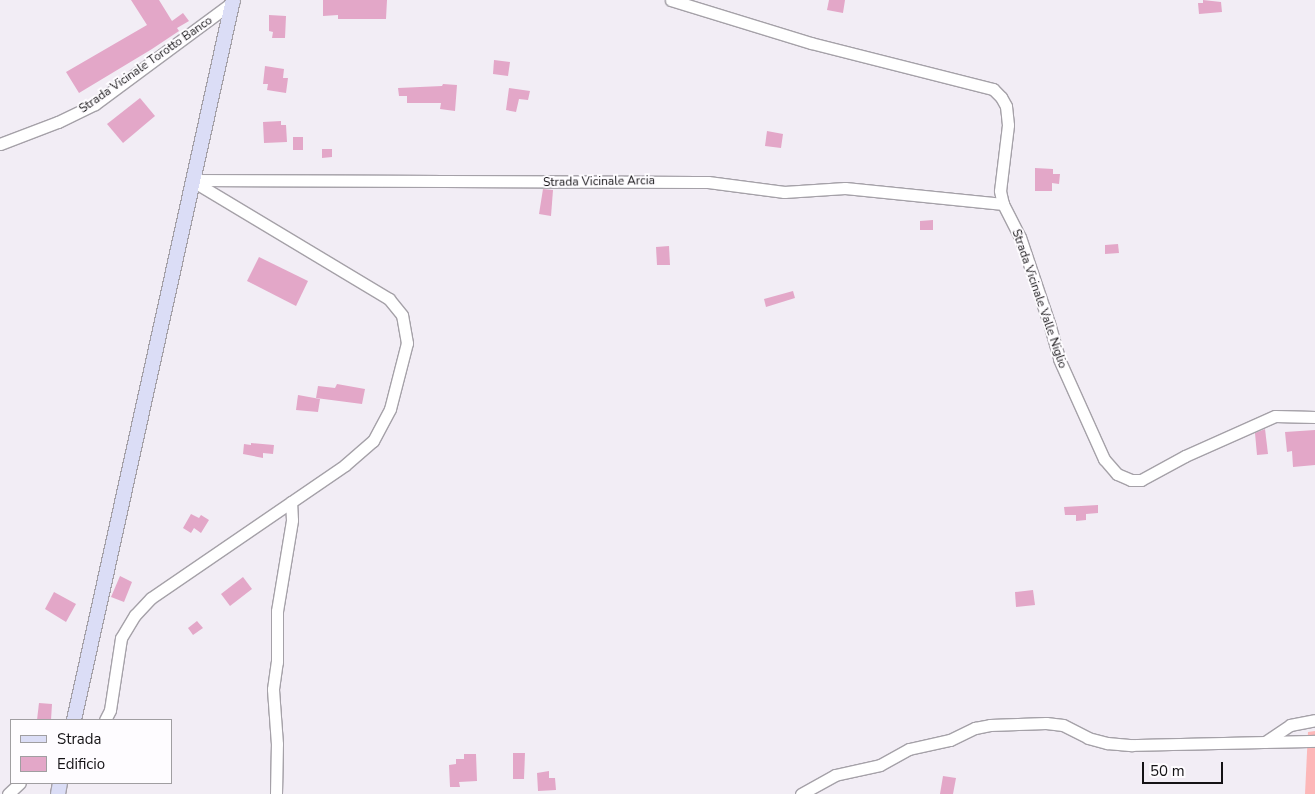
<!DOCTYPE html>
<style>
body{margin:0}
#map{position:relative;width:1315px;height:794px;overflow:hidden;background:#f2edf5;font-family:"Nunito Sans",sans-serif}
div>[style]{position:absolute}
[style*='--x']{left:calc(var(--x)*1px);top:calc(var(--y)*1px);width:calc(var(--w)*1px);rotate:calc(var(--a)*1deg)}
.green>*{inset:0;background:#fdb7b8}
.building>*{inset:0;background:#e3a7c8}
.roads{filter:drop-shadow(1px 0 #a5a1a8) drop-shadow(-1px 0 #a5a1a8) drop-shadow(0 1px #a5a1a8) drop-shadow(0 -1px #a5a1a8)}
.minor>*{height:11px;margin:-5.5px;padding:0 5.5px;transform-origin:5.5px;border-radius:5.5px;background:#fff}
.major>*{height:14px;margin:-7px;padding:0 7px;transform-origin:7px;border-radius:7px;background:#dbddf6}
span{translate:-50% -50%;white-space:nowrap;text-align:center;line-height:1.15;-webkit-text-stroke:4px #fefcff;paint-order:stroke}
.street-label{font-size:12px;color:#141215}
.legend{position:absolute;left:10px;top:719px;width:162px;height:65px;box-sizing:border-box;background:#fefcff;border:1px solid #a09ea1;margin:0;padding:6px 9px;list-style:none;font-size:15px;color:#141215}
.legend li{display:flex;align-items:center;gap:10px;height:25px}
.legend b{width:25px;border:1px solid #a09ea1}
.scale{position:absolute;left:1142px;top:762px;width:81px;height:22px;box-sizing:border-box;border:2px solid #141215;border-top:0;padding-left:6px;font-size:15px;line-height:18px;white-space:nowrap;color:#141215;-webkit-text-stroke:4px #fefcff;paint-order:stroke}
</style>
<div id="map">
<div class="green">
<div style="clip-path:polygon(1315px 731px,1315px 794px,1305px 794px,1308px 732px)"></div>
</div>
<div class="building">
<div style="clip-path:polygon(131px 0,159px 0,172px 21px,183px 13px,189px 21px,177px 28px,179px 31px,152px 49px,79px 93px,66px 72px,147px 25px)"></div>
<div style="clip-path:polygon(323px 0,387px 0,386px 19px,338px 19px,338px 15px,323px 16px)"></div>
<div style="clip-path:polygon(829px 0,845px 0,843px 13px,827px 10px)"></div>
<div style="clip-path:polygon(1203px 0,1221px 2px,1222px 12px,1199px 14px,1198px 3px,1203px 3px)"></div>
<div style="clip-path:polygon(269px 15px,286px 16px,285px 38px,272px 38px,273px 32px,269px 31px)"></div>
<div style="clip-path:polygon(494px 60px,510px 62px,508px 76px,493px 74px)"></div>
<div style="clip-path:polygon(265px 66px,284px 69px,283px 78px,288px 78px,286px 93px,267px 90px,268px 84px,263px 84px)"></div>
<div style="clip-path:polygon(443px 84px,457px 85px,455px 111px,440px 109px,441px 103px,407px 103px,407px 96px,399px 96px,398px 88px,442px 86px)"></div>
<div style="clip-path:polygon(509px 88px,530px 91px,528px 100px,519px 99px,516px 112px,506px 110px)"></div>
<div style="clip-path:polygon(140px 98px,155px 116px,123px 143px,107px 124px)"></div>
<div style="clip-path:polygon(281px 121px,281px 125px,286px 125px,287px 142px,264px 143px,263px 122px)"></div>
<div style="clip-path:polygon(767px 131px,783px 134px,781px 148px,765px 146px)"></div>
<div style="clip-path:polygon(293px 137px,303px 137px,303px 150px,293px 150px)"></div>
<div style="clip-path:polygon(322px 149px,332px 149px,332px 157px,322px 158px)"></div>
<div style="clip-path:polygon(1035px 168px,1053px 169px,1053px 174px,1060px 174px,1059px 184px,1052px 183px,1052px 191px,1035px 191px)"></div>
<div style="clip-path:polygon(543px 189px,553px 190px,551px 216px,539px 214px)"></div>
<div style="clip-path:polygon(933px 220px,933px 230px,920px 230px,920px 221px)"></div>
<div style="clip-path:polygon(1118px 244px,1119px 253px,1105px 254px,1105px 245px)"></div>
<div style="clip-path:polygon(669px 246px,670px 265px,657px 265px,656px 247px)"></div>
<div style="clip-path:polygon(259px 257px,308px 281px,296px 306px,247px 281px)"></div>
<div style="clip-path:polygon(793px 291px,795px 298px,766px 307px,764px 299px)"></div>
<div style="clip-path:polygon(337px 384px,365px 389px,362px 404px,316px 398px,318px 386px,335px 388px)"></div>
<div style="clip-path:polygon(298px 395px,320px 399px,318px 412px,296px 410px)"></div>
<div style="clip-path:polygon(1265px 429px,1268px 454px,1257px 455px,1255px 433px)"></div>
<div style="clip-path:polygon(1315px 430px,1315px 465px,1293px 467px,1292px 451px,1287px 452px,1285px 432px)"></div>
<div style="clip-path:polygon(251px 443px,274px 445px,273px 454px,263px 453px,263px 458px,243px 454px,244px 444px,251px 445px)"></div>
<div style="clip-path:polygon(1098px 505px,1098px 513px,1086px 514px,1086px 520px,1076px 521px,1076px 515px,1065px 515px,1064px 507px)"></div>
<div style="clip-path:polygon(191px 514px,199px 518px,201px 515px,209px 520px,201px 533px,194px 528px,191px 533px,183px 528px)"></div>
<div style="clip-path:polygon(120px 576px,132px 582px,124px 602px,111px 597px)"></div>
<div style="clip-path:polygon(243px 577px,252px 589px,230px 606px,221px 594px)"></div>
<div style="clip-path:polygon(1033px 590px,1035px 605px,1016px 607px,1015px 592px)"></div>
<div style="clip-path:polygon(54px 592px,76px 604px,66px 622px,45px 609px)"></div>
<div style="clip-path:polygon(197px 621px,203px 628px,193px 635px,188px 628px)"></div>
<div style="clip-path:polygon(39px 703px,52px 704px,51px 720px,37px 720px)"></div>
<div style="clip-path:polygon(513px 753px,525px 753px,524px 779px,513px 779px)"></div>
<div style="clip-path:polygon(464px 754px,476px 754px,477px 781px,459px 782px,460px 787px,450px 787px,449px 765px,456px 764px,456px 759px,464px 759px)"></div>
<div style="clip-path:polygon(549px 771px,549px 778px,555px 778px,556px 790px,538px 791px,537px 773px)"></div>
<div style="clip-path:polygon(943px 776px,956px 778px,953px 794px,940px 794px)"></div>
</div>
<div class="roads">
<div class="minor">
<div style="--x:671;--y:0;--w:146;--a:17.1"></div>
<div style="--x:811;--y:43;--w:188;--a:14.2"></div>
<div style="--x:993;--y:89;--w:11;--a:45"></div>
<div style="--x:1001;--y:97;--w:10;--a:61"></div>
<div style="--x:1006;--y:106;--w:19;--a:84"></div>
<div style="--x:1008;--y:125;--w:66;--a:96.9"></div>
<div style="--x:1000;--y:191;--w:13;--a:77"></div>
<div style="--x:1003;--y:204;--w:37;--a:63"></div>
<div style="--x:1020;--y:237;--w:91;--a:71.4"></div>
<div style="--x:1049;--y:323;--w:37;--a:74"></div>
<div style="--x:1059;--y:359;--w:110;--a:65.8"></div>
<div style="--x:1104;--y:459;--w:20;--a:49"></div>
<div style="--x:1117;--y:474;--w:15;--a:23"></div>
<div style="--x:1131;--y:480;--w:10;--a:0"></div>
<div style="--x:1141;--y:480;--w:50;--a:-28.6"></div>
<div style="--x:1185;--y:456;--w:98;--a:-24"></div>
<div style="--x:1275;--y:416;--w:40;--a:1.4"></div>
<div style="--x:0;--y:144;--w:62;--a:-20.8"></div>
<div style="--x:58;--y:122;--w:41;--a:-25.9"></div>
<div style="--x:95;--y:104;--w:172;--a:-36.5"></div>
<div style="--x:192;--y:180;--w:516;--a:0.22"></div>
<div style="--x:708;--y:182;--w:77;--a:7.5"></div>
<div style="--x:784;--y:192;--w:61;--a:-3.8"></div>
<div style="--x:845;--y:188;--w:159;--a:5.8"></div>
<div style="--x:105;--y:720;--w:11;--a:-63"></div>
<div style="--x:110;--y:710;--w:73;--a:-81.3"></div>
<div style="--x:121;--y:638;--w:27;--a:-59"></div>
<div style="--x:135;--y:615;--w:23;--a:-47"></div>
<div style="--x:151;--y:598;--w:235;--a:-34.4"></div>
<div style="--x:345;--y:465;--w:37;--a:-41"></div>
<div style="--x:373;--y:441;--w:36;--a:-62"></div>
<div style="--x:390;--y:409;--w:68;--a:-75.6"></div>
<div style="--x:407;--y:343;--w:28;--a:-100"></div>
<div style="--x:402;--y:315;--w:21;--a:-129"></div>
<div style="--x:389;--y:299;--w:229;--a:-149"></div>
<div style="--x:1265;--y:742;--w:30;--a:-34"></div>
<div style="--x:1290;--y:725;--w:25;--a:-11"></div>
<div style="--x:8;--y:794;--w:16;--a:-43"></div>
<div style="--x:276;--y:794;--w:50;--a:-88.9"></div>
<div style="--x:277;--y:744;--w:55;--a:-94.2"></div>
<div style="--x:273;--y:689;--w:27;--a:-82"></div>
<div style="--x:277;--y:662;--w:51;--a:-90"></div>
<div style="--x:277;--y:611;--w:92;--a:-80.6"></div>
<div style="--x:292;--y:520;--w:18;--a:-93"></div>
<div style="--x:801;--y:794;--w:39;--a:-29"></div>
<div style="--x:835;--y:775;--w:46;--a:-12.5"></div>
<div style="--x:880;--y:765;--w:33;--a:-29"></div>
<div style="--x:909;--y:749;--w:42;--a:-12.4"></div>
<div style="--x:950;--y:740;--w:28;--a:-26"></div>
<div style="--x:975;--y:728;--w:15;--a:-11"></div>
<div style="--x:990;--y:725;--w:56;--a:-2"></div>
<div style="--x:1046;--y:723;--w:17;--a:7"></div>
<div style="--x:1063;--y:725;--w:28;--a:27"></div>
<div style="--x:1088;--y:738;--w:20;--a:15"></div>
<div style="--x:1107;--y:743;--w:25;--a:5"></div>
<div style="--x:1132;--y:745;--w:183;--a:-1.3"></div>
</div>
<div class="major">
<div style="--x:74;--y:720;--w:737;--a:-77.55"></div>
<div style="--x:58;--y:794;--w:11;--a:-80"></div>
</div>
</div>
<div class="street-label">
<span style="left:146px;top:65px;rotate:-35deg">Strada Vicinale Torotto Banco</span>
<span style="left:599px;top:182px;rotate:-1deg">Strada Vicinale Arcia</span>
<span style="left:1039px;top:299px;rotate:71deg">Strada Vicinale Valle Niglio</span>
</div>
<ul class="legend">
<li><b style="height:6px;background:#dbddf6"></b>Strada</li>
<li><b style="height:14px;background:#e3a7c8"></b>Edificio</li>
</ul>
<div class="scale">50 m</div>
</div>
